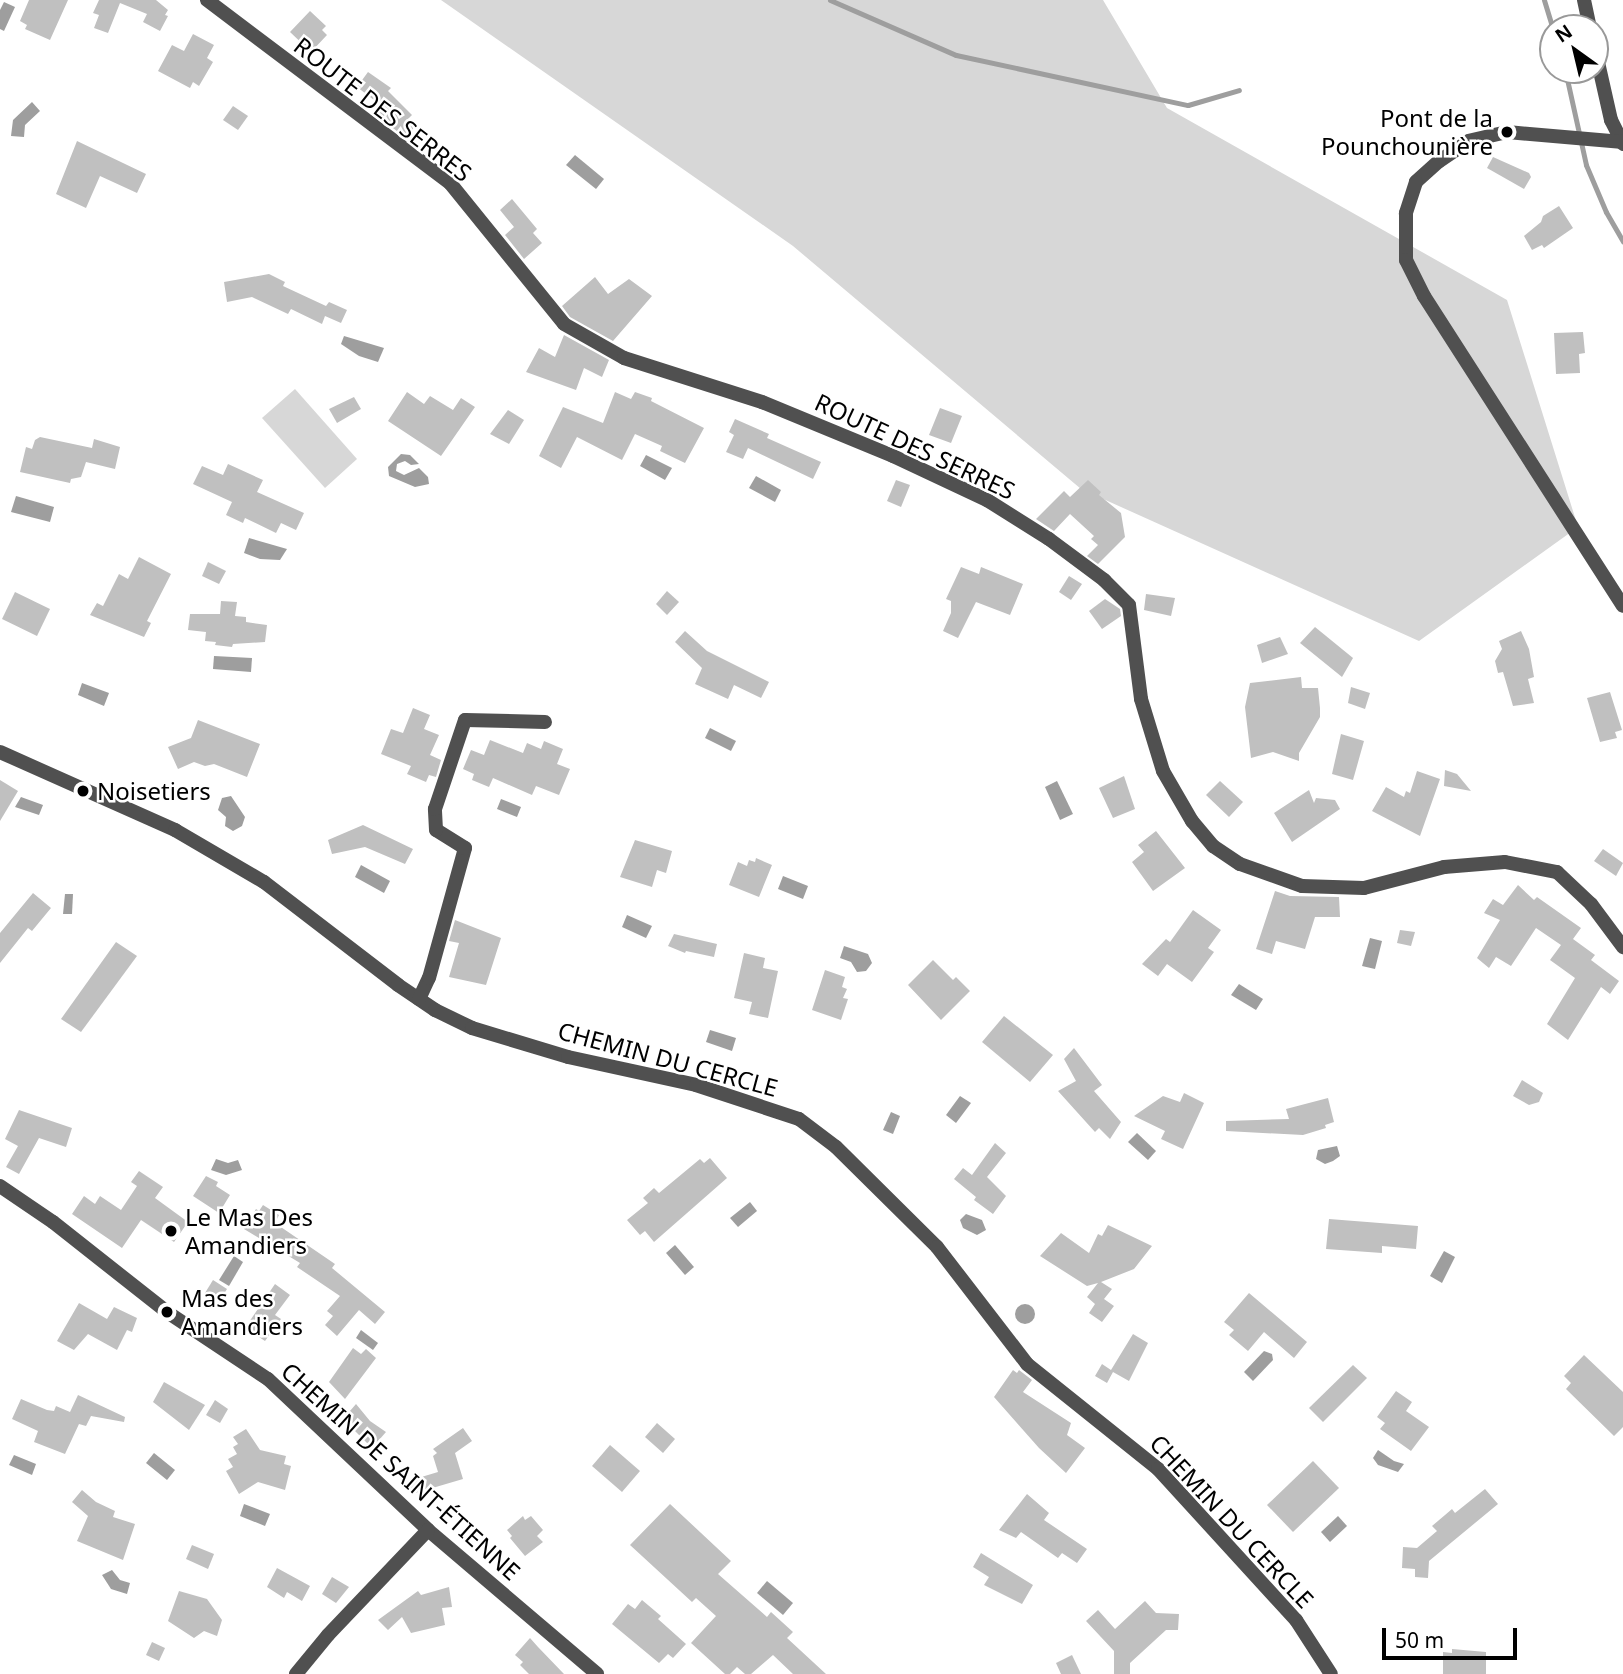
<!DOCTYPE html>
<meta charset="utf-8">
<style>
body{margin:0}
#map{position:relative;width:1623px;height:1674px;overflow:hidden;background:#fff;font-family:"Noto Sans",sans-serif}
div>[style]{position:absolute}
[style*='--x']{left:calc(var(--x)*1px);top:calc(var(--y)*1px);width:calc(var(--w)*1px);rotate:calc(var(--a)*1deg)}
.green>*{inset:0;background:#d7d7d7}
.water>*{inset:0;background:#9e9e9e}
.round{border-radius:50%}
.stream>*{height:5px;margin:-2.5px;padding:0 2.5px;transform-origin:2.5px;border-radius:2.5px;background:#9e9e9e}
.building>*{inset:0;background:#c0c0c0}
.minor>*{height:14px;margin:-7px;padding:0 7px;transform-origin:7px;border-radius:7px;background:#505050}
.dots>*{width:19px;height:19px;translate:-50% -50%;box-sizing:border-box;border:4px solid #fff;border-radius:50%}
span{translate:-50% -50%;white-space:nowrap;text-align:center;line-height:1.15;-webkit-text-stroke:5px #fff;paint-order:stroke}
.street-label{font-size:24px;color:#000}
.poi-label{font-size:24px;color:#000}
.right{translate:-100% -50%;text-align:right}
.left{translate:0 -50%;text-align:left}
.north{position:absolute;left:1539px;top:14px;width:70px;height:70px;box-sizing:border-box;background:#fff;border:2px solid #999;border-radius:50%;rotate:326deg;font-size:19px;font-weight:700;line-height:28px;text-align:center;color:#000}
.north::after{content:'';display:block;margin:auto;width:24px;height:32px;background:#000;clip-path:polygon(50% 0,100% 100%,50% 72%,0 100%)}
.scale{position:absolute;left:1382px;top:1628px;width:135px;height:32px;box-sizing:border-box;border:4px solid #000;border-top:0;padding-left:9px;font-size:21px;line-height:24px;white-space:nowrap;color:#000;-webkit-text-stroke:5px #fff;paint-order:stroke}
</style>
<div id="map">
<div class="green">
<div style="clip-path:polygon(441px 0,1103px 0,1167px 108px,1507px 300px,1578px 527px,1419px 641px,1081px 489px,793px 246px)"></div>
<div style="clip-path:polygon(295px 389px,357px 459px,325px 488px,262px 418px)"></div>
</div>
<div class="water">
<div style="clip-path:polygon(4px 2px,15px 7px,4px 31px,0 29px,0 10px)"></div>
<div style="clip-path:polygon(32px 102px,40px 111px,25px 125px,24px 137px,11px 136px,13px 120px)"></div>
<div style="clip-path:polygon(575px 155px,604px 179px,596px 189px,566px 165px)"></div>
<div style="clip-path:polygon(344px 336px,384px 348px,378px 362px,359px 356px,341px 344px)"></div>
<div style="clip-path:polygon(401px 454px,410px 455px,419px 464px,411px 465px,405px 461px,397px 464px,396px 471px,404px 475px,419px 468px,428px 477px,429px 484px,415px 487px,389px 476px,388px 467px)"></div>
<div style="clip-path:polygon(646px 455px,672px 468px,665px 480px,640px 466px)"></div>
<div style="clip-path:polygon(756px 476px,781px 490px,775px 502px,749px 488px)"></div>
<div style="clip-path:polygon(16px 496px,54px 507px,50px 522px,11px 512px)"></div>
<div style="clip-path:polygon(249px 538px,287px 549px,280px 560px,260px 559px,244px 553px)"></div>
<div style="clip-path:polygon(214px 656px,252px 658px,251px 672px,213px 669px)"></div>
<div style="clip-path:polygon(82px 683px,109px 693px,104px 706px,78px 695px)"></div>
<div style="clip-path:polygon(710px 728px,736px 741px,731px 751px,705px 738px)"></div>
<div style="clip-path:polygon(1057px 781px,1073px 814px,1060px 820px,1045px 787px)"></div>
<div style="clip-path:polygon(231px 796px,245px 817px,242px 826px,233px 831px,225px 826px,226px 817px,218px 810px,222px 798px)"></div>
<div style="clip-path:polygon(21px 797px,43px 805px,39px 815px,15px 807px)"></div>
<div style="clip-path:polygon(501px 799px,521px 807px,517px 817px,497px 809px)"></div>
<div style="clip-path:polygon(361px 865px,390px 881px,384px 893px,355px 877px)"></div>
<div style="clip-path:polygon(783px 876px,808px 886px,803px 899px,778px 889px)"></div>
<div style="clip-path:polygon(65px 894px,73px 894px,72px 914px,63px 914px)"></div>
<div style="clip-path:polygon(627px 915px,652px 926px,646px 938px,622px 927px)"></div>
<div style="clip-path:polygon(1370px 938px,1382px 941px,1375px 969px,1362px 966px)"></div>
<div style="clip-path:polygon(844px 946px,868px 954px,872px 963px,866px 971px,857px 972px,851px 962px,840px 958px)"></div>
<div style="clip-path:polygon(1239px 984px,1263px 999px,1256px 1010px,1231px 995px)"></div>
<div style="clip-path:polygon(710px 1030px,736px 1038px,732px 1051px,706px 1042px)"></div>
<div style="clip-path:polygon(960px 1096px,971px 1103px,956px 1123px,946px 1115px)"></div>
<div style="clip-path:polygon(891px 1112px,900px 1116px,893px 1134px,883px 1130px)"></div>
<div style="clip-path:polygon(1137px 1133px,1156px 1151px,1148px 1160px,1128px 1142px)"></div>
<div style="clip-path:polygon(1337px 1146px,1340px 1156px,1333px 1161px,1325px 1164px,1316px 1159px,1318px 1150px)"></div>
<div style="clip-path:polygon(216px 1159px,228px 1163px,238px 1160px,242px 1170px,226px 1175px,211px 1170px)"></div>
<div style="clip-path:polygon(750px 1202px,757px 1211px,738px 1227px,730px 1218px)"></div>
<div style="clip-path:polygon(966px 1214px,982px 1220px,986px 1230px,977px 1235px,963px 1228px,960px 1220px)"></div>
<div style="clip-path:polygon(675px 1245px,694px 1267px,685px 1275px,666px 1253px)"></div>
<div style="clip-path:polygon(1444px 1251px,1455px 1257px,1442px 1283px,1430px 1276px)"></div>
<div style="clip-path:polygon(234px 1256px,243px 1262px,229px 1286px,219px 1280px)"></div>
<div class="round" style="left:1015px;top:1304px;width:20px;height:20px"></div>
<div style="clip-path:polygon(361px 1330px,378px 1343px,373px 1350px,356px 1338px)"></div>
<div style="clip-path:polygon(1264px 1351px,1272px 1354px,1273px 1360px,1253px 1381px,1244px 1372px)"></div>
<div style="clip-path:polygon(1378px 1450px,1394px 1461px,1404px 1464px,1398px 1472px,1378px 1465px,1373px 1458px)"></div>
<div style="clip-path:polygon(154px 1453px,175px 1470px,167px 1480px,146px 1463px)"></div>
<div style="clip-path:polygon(14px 1455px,36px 1464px,32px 1475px,9px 1465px)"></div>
<div style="clip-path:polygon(244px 1504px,270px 1514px,265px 1526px,240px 1516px)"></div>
<div style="clip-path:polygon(1338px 1516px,1347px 1526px,1330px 1542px,1321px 1532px)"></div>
<div style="clip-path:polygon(112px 1570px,120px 1580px,130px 1583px,127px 1594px,111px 1589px,102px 1575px)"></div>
<div style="clip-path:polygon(767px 1581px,793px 1603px,783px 1615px,757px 1593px)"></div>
</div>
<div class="stream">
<div style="--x:830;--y:0;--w:137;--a:23.6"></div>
<div style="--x:956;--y:55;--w:237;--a:12.2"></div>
<div style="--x:1188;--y:105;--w:53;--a:-16.4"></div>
<div style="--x:1544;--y:0;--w:30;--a:73"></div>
<div style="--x:1565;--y:70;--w:97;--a:77.5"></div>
<div style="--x:1586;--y:165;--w:51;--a:66.9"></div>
<div style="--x:1606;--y:212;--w:34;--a:60"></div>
</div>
<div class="building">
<div style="clip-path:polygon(29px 0,68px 0,50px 40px,25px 29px,27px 25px,20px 21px)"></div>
<div style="clip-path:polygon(99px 0,156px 0,168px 10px,165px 15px,168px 16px,160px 31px,143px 22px,147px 14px,120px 3px,108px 33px,94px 28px,99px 15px,93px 13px)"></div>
<div style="clip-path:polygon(310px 11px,326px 26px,322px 30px,327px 35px,311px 52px,290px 32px)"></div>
<div style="clip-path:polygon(193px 34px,214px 45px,207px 58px,213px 62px,199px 86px,193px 82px,190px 88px,158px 71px,172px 45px,184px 51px)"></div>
<div style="clip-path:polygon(368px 72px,391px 88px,388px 91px,412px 115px,408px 119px,415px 126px,406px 138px,376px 115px,383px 107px,357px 87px)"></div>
<div style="clip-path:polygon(233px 106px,248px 116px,238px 130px,223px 120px)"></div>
<div style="clip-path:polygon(77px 141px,146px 174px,137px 193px,100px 176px,86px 208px,56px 194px)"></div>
<div style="clip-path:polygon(1493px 157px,1529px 173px,1531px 177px,1524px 189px,1487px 168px)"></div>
<div style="clip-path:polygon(512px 199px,537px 229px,533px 233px,542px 243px,524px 259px,505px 235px,514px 227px,500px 210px)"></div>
<div style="clip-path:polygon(1559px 206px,1573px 228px,1544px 248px,1542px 245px,1532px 250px,1524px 236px,1541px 222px,1543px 216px)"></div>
<div style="clip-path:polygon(269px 274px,285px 282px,283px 286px,326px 306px,329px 302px,347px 310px,341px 323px,325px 316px,322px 324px,291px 309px,288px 314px,252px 297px,227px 302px,224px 282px)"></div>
<div style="clip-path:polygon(595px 277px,608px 294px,629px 279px,652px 296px,613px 341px,570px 317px,562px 306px)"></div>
<div style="clip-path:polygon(1583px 332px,1585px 353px,1579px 354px,1580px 373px,1556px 374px,1554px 333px)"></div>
<div style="clip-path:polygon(564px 335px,609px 360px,602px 377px,584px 368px,576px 390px,526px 372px,539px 348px,555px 357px)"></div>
<div style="clip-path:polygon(407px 392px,424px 404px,430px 396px,453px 410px,461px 398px,475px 407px,441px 456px,388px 421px)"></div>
<div style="clip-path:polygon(615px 392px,631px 399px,635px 392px,652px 398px,651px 401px,704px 428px,685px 463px,660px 451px,662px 446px,635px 434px,622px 460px,577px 437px,561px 468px,539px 456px,563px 407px,603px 423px)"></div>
<div style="clip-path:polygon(354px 397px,361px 409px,337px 423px,329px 409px)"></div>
<div style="clip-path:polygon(940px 408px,962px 416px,951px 443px,929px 435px)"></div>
<div style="clip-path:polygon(508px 410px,524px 420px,509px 444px,490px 434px)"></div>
<div style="clip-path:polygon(735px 419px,769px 434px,767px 438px,821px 462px,813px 479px,748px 448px,743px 459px,726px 452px,734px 435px,729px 432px)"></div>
<div style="clip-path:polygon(40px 437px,92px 448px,94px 439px,120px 447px,115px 469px,86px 462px,81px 477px,71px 479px,70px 483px,20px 472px,26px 447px,32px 449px,35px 440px)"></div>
<div style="clip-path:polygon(228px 464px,263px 480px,257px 492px,304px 513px,296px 530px,281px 523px,276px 533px,245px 518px,243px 523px,226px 515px,232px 502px,193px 484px,202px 466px,223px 475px)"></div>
<div style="clip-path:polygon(896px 480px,910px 485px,901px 507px,887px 501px)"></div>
<div style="clip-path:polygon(1088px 480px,1101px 492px,1099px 495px,1121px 513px,1125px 537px,1098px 564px,1087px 556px,1098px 545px,1091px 539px,1094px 536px,1070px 514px,1054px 531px,1036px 519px,1064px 491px,1070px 497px)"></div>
<div style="clip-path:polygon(139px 557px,171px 574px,147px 621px,151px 623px,144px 637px,90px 615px,97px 603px,103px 606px,119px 574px,128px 579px)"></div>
<div style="clip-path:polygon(208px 562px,226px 571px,219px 584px,202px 576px)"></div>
<div style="clip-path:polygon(961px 567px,979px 574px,981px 567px,1023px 584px,1010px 615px,976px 602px,958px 638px,943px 631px,951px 613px,951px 601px,946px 599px)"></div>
<div style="clip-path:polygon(1069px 576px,1082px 584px,1071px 600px,1059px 592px)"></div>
<div style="clip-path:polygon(667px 591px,679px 602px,667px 615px,656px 604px)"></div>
<div style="clip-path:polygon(15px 592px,50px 609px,37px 636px,2px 619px)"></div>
<div style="clip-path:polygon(1146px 594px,1175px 598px,1171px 616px,1144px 610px)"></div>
<div style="clip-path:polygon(1105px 599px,1120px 609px,1121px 616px,1102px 629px,1089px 611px)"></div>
<div style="clip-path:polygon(221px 601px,237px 602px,235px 616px,246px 617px,246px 622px,267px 625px,265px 642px,233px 644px,232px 647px,215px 645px,216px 642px,205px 641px,206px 632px,188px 630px,190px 614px,220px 614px)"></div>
<div style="clip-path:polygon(1315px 627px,1353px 658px,1342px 677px,1300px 643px)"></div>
<div style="clip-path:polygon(685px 631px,707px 651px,769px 682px,761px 698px,734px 685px,728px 699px,695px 684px,702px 668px,675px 642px)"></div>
<div style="clip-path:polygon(1521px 631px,1529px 649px,1534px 677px,1528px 679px,1534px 703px,1513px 706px,1503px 672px,1498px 673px,1495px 661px,1502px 649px,1499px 641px)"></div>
<div style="clip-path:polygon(1280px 637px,1288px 654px,1262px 663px,1257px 645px)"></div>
<div style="clip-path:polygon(1301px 677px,1302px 688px,1318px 688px,1320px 708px,1320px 717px,1299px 753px,1299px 761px,1273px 752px,1251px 758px,1245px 707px,1250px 683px)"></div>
<div style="clip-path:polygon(1351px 687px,1370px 693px,1365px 709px,1348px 703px)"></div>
<div style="clip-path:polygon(1610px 692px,1622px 730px,1615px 732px,1617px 738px,1600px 742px,1587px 698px)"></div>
<div style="clip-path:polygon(413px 708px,430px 715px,424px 729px,439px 735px,430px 755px,441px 760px,436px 777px,429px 775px,426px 782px,407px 774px,411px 766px,381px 754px,391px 729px,403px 733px)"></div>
<div style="clip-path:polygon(198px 720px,260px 744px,247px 777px,214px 764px,205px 766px,194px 762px,178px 769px,168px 747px,191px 738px)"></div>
<div style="clip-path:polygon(1341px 734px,1364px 741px,1353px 780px,1332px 774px)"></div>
<div style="clip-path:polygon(490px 740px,523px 753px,527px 743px,541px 749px,544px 741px,563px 749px,557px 764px,570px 769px,559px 795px,536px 786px,532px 795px,493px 778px,489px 787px,472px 780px,474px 774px,463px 769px,471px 750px,484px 755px)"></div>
<div style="clip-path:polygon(1445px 770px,1457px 774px,1471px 791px,1444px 786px)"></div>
<div style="clip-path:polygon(1417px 771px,1440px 779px,1420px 836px,1372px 811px,1386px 787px,1404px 797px,1406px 791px,1410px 793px)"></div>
<div style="clip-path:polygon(1124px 776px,1135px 809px,1113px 818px,1099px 788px)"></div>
<div style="clip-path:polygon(0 780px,18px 791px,0 821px)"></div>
<div style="clip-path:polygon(1220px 781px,1243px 802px,1229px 817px,1206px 795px)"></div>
<div style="clip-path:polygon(1309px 790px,1314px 803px,1316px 798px,1335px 800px,1340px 809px,1292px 842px,1274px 813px)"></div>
<div style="clip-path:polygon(363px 825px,413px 849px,405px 864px,365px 847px,332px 854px,328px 840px)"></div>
<div style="clip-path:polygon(1156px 831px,1185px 868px,1153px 891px,1132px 862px,1144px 852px,1138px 845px)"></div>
<div style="clip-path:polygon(635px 840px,672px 851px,666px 873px,657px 870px,652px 887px,620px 877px)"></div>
<div style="clip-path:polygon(1603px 849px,1623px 863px,1616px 876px,1594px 861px)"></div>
<div style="clip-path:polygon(756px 858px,772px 865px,759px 897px,729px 885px,738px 862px,747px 866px,749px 860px,755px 862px)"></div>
<div style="clip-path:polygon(1518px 885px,1534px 900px,1537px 897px,1581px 928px,1573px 939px,1595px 955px,1591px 960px,1619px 981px,1610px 994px,1601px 987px,1568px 1040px,1547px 1024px,1575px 978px,1550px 960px,1561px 945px,1536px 928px,1511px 966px,1496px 957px,1489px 968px,1477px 958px,1500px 920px,1484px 913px,1493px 899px,1503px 905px)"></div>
<div style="clip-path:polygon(1275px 891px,1290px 896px,1339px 897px,1340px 917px,1315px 917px,1305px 949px,1276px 941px,1272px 954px,1256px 949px)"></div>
<div style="clip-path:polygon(33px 893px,51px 908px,32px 931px,28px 928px,0 963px,0 933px)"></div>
<div style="clip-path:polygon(1193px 910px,1221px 930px,1208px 948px,1214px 952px,1192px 982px,1167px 964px,1158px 976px,1142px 964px,1166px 939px,1170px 942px)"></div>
<div style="clip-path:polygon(455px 920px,501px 938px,486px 985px,449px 977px,459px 943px,449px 941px)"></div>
<div style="clip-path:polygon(1400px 930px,1415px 932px,1411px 946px,1397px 943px)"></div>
<div style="clip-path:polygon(674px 934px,717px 944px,714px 957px,686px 951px,685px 953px,668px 946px)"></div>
<div style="clip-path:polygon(116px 942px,137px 956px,81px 1032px,61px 1019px)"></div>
<div style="clip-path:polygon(744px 953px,765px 958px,763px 968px,778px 971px,768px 1018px,749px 1014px,752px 1002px,734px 998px)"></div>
<div style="clip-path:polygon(933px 960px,953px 980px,956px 977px,970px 991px,941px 1020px,908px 985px)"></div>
<div style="clip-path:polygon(825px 970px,845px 977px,842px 987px,847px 989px,843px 998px,848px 999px,841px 1020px,812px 1010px)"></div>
<div style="clip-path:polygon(1004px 1016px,1053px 1055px,1030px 1082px,982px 1042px)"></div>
<div style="clip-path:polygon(1074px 1048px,1102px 1085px,1094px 1091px,1121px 1122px,1110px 1139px,1099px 1128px,1095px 1132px,1058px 1091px,1076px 1081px,1064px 1059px)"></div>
<div style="clip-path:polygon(1522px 1080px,1543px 1093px,1539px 1102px,1529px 1105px,1513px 1096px)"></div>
<div style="clip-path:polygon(1184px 1093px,1204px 1103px,1183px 1149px,1161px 1139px,1165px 1131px,1134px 1116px,1163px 1096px,1180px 1102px)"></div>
<div style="clip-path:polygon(1328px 1098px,1334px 1122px,1325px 1125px,1326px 1128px,1303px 1135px,1226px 1131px,1226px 1121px,1289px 1119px,1286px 1109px)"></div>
<div style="clip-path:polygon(19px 1110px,72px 1128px,66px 1147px,39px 1138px,19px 1174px,6px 1167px,18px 1146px,5px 1139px)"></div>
<div style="clip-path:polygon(995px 1143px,1006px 1153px,987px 1177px,1006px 1196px,993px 1214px,974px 1200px,976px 1197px,954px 1179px,963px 1168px,972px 1175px)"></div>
<div style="clip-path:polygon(710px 1158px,727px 1178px,654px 1242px,645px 1231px,640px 1235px,627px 1220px,648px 1203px,643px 1198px,654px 1188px,659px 1193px,700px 1159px,704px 1163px)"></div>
<div style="clip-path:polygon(139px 1171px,163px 1187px,155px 1198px,188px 1222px,174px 1242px,141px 1220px,122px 1248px,72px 1214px,84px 1196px,95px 1204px,100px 1196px,121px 1210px,137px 1186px,131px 1182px)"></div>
<div style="clip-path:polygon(206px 1176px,218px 1182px,216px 1186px,230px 1195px,219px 1213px,193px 1196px)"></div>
<div style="clip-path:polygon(263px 1205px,279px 1215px,275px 1223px,335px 1264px,332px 1268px,385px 1312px,375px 1324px,359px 1310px,337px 1336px,325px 1325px,333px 1316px,327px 1311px,340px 1296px,297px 1267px,300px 1263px,244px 1229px,256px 1209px,259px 1211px)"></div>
<div style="clip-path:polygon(1329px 1219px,1418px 1226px,1416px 1249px,1382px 1246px,1382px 1253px,1326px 1249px)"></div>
<div style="clip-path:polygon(1108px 1225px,1152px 1246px,1134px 1269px,1101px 1282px,1112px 1289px,1104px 1299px,1114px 1306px,1102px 1322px,1089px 1313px,1095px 1304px,1087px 1297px,1098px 1283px,1087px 1286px,1040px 1256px,1061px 1233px,1089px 1253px,1098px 1234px,1102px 1236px)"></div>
<div style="clip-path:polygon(213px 1280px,227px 1289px,219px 1302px,205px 1293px)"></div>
<div style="clip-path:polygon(275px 1284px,290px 1295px,275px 1315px,281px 1319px,265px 1341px,245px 1328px)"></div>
<div style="clip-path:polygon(1249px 1293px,1307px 1342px,1294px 1358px,1264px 1332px,1248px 1351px,1229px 1335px,1234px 1330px,1224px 1322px)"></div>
<div style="clip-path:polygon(79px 1303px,107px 1319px,114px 1307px,137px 1318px,132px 1332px,127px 1330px,117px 1350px,88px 1334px,74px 1350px,57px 1341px)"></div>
<div style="clip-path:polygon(1133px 1334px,1148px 1343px,1129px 1381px,1113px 1372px,1107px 1383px,1095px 1376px,1102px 1364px,1111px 1370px)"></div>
<div style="clip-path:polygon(353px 1348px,361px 1354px,366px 1349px,376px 1358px,345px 1399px,329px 1382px)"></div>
<div style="clip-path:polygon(1584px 1355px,1623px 1392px,1623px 1427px,1614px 1436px,1566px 1389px,1571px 1383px,1564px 1376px)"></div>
<div style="clip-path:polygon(1353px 1365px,1367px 1378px,1323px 1422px,1309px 1408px)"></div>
<div style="clip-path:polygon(1013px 1370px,1017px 1373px,1019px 1370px,1032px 1380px,1023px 1392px,1071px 1423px,1067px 1435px,1085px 1448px,1066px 1473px,1039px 1448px,994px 1397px)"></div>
<div style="clip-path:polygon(164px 1382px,205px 1405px,189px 1430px,153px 1402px)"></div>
<div style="clip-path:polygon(1396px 1391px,1412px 1402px,1406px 1411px,1429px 1427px,1411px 1451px,1380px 1429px,1385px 1423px,1377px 1417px)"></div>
<div style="clip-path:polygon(78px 1395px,125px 1417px,124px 1422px,91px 1416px,86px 1426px,79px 1424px,65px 1454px,34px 1442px,38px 1431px,12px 1419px,21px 1399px,47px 1410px,54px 1411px,56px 1406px,70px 1412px)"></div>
<div style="clip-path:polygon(215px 1400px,228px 1409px,220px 1423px,206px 1415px)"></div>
<div style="clip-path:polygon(356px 1404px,370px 1421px,386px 1432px,372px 1448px,343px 1419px)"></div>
<div style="clip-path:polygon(657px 1423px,675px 1439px,663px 1453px,645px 1437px)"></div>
<div style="clip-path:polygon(463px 1428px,472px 1441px,455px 1453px,463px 1479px,412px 1494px,408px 1481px,438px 1472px,433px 1456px,437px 1453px,433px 1449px)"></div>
<div style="clip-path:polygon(246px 1429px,260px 1450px,286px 1456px,284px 1464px,291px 1466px,285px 1490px,258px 1482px,239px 1494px,226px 1471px,233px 1467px,228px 1459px,237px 1454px,233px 1447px,238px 1444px,233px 1437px)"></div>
<div style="clip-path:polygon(610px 1445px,640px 1471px,622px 1492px,592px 1466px)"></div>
<div style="clip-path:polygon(1313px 1461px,1339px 1488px,1293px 1532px,1267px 1505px)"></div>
<div style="clip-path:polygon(1485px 1489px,1498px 1504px,1429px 1561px,1428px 1578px,1415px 1577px,1415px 1569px,1402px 1568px,1403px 1547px,1417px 1548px,1437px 1531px,1432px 1526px,1445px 1515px,1452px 1509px,1455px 1513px)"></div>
<div style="clip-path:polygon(82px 1490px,96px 1502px,115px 1511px,113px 1517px,135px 1524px,123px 1560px,77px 1541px,88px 1516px,72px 1502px)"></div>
<div style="clip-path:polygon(1027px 1494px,1049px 1513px,1044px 1520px,1087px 1549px,1077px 1563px,1062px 1553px,1058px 1558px,1021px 1532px,1016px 1538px,999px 1530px)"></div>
<div style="clip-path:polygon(670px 1504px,731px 1561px,718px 1574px,767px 1617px,771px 1612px,793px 1632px,787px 1638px,826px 1674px,793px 1674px,773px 1655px,751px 1674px,745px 1674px,737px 1667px,730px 1674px,725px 1674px,691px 1643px,716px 1616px,696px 1598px,692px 1602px,630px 1545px)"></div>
<div style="clip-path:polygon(523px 1516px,525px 1520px,531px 1516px,543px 1530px,537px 1536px,543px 1542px,525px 1556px,510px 1538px,512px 1536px,507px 1530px)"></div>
<div style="clip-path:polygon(192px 1545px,214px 1554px,208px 1569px,186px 1559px)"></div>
<div style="clip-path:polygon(981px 1553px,1033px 1585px,1022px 1604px,984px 1585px,989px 1577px,973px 1567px)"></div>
<div style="clip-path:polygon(277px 1568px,310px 1586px,302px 1601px,287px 1592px,284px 1598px,267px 1587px)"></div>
<div style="clip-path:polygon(332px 1577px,349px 1587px,336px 1603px,322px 1594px)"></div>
<div style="clip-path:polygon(449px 1587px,452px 1607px,442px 1608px,445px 1625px,411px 1633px,402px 1617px,388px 1630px,378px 1620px,418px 1591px,421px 1595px)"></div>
<div style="clip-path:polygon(179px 1591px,207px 1599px,222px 1620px,217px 1636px,204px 1631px,194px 1638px,168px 1621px)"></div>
<div style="clip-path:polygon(642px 1600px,661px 1616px,658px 1619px,686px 1644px,673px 1658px,668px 1654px,659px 1663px,612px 1624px,628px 1604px,635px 1609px)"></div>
<div style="clip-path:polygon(1145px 1601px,1156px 1613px,1179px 1614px,1178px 1630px,1166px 1630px,1130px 1663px,1130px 1674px,1114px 1674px,1114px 1651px,1086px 1621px,1098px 1610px,1115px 1629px)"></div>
<div style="clip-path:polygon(530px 1638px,538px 1647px,564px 1674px,529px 1674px,520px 1665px,523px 1662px,515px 1655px)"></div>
<div style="clip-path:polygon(152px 1642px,165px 1648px,159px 1661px,146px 1655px)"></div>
<div style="clip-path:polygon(1452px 1649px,1486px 1652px,1486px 1674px,1443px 1674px,1443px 1652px,1452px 1653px)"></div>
<div style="clip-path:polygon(1072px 1655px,1081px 1674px,1061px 1674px,1056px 1663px)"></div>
</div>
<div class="minor">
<div style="--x:207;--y:0;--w:304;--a:37"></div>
<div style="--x:450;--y:183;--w:181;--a:51"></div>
<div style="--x:564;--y:324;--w:69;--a:29.5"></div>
<div style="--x:624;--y:358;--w:145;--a:17.7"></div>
<div style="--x:762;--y:402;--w:142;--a:22.4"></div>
<div style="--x:893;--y:456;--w:104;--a:25.1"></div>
<div style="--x:987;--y:500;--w:73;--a:32.2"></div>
<div style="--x:1049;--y:539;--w:69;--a:36.7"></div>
<div style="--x:1104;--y:580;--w:35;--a:45"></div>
<div style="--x:1129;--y:605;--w:95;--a:82.7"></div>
<div style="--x:1141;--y:699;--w:75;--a:73"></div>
<div style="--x:1163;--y:771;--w:58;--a:59.9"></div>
<div style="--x:1192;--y:821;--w:33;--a:50"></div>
<div style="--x:1213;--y:846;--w:32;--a:34"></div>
<div style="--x:1240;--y:864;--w:66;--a:19.5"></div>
<div style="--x:1302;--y:886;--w:62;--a:1.8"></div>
<div style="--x:1364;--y:888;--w:83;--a:-14.7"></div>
<div style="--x:1444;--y:867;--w:61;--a:-4.7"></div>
<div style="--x:1505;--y:862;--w:53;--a:10.9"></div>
<div style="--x:1557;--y:872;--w:47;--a:43.3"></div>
<div style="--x:1591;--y:904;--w:54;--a:53.3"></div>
<div style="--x:1584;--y:0;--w:29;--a:78"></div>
<div style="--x:1595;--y:49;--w:73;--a:77.3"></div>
<div style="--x:1611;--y:120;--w:27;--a:63"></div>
<div style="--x:1623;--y:142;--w:116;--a:-175.1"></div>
<div style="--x:1507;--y:132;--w:39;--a:167"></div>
<div style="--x:1469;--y:141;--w:36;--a:146"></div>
<div style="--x:1439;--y:161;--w:31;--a:138"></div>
<div style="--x:1416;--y:182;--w:33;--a:108"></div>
<div style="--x:1406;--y:213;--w:47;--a:90"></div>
<div style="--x:1406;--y:260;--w:40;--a:63.4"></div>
<div style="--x:1424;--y:296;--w:368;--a:57.3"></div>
<div style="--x:0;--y:752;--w:192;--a:24"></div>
<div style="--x:175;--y:830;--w:103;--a:30.3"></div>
<div style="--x:264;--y:882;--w:169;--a:37.5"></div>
<div style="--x:398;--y:985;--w:45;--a:34"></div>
<div style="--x:435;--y:1010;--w:41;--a:25.9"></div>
<div style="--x:472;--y:1028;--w:100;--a:16.8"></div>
<div style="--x:568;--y:1057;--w:131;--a:12.3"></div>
<div style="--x:696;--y:1085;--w:108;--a:18.3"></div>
<div style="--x:799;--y:1119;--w:46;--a:37.1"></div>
<div style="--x:836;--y:1147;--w:142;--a:44.7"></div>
<div style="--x:937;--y:1247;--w:148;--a:52.4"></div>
<div style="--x:1027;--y:1364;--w:168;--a:38.7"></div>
<div style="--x:1158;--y:1469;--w:205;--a:47.6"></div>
<div style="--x:1296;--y:1620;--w:64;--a:57.1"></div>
<div style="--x:419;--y:999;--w:23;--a:-65"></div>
<div style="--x:429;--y:978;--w:135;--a:-74.5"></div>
<div style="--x:465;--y:848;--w:34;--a:-148"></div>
<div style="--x:436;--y:830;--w:21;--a:-93"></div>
<div style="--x:435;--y:809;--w:94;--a:-71.4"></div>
<div style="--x:465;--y:720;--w:80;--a:1.4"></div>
<div style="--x:0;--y:1186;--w:64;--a:34.2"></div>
<div style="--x:53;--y:1222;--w:145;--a:38.3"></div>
<div style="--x:167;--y:1312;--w:121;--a:33.6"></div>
<div style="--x:268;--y:1379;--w:220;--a:43.3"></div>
<div style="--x:428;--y:1530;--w:222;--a:40.4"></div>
<div style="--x:296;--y:1674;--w:50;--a:-50.6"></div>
<div style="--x:328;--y:1635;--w:145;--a:-46.4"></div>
</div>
<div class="dots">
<div style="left:1507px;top:132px;background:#000"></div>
<div style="left:83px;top:791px;background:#000"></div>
<div style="left:171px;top:1231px;background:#000"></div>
<div style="left:167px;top:1312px;background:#000"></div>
</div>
<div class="street-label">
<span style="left:383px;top:109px;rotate:38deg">ROUTE DES SERRES</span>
<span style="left:915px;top:446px;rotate:25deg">ROUTE DES SERRES</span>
<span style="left:668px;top:1059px;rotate:15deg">CHEMIN DU CERCLE</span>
<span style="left:401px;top:1471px;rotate:42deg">CHEMIN DE SAINT-ÉTIENNE</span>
<span style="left:1232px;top:1521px;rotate:47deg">CHEMIN DU CERCLE</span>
</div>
<div class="poi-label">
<span class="right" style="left:1493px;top:132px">Pont de la<br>Pounchounière</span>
<span class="left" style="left:97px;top:791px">Noisetiers</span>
<span class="left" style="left:185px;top:1231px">Le Mas Des<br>Amandiers</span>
<span class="left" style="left:181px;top:1312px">Mas des<br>Amandiers</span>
</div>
<div class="north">N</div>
<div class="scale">50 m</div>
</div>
